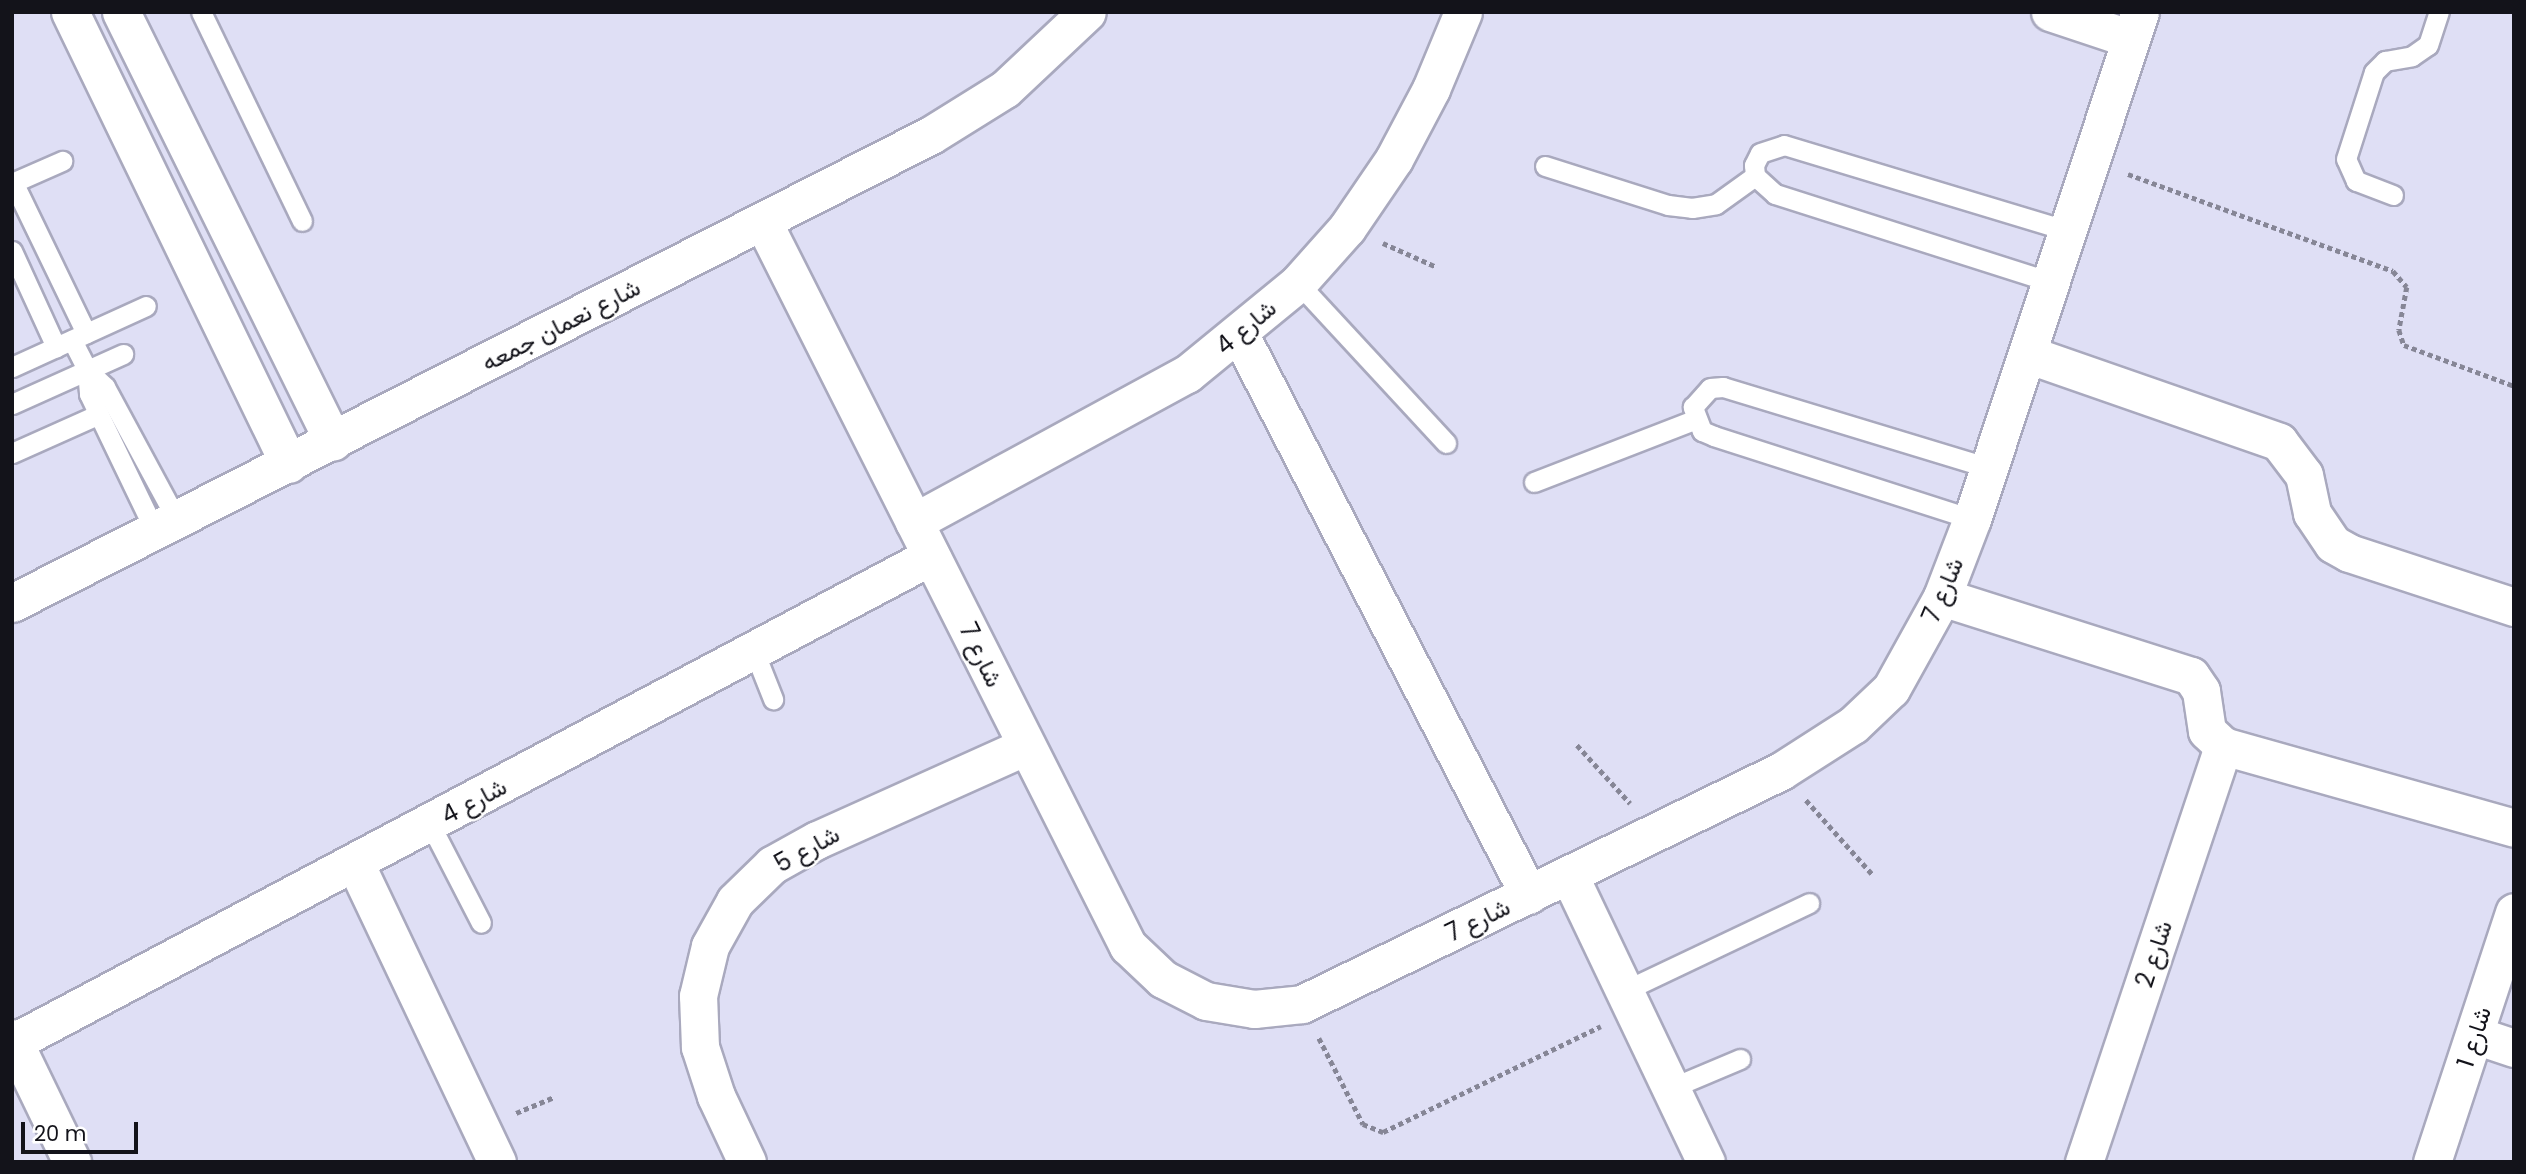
<!DOCTYPE html>
<meta charset="utf-8">
<style>
body{margin:0}
#map{position:relative;width:2526px;height:1174px;overflow:hidden;background:#dfdff5;font-family:Poppins,Vazirmatn,sans-serif}
div>[style]{position:absolute}
[style*='--x']{left:calc(var(--x)*1px);top:calc(var(--y)*1px);width:calc(var(--w)*1px);rotate:calc(var(--a)*1deg)}
.path>*{height:4.5px;margin-top:-2.25px;transform-origin:0;background:repeating-linear-gradient(90deg,#868696 0 5px,transparent 0 8.5px)}
.roads{filter:drop-shadow(2px 0 #a9a9be) drop-shadow(-2px 0 #a9a9be) drop-shadow(0 2px #a9a9be) drop-shadow(0 -2px #a9a9be)}
.lane>*{height:19px;margin:-9.5px;padding:0 9.5px;transform-origin:9.5px;border-radius:9.5px;background:#fff}
.street>*{height:37px;margin:-18.5px;padding:0 18.5px;transform-origin:18.5px;border-radius:18.5px;background:#fff}
span{translate:-50% -50%;white-space:nowrap;text-align:center;line-height:1.15;-webkit-text-stroke:5px #fff;paint-order:stroke}
.street-label{font-size:24px;color:#13131a}
.frame{position:absolute;inset:0;border:14px solid #13131a;pointer-events:none}
.scale{position:absolute;left:21px;top:1122px;width:117px;height:32px;box-sizing:border-box;border:4px solid #13131a;border-top:0;padding-left:9px;font-size:21px;line-height:24px;white-space:nowrap;color:#13131a;-webkit-text-stroke:5px #fff;paint-order:stroke}
</style>
<div id="map">
<div class="path">
<div style="--x:2128;--y:174;--w:282;--a:20.1"></div>
<div style="--x:2393;--y:271;--w:21;--a:49"></div>
<div style="--x:2407;--y:287;--w:44;--a:100.5"></div>
<div style="--x:2399;--y:330;--w:16;--a:72"></div>
<div style="--x:2404;--y:345;--w:117;--a:20.4"></div>
<div style="--x:1383;--y:243;--w:59;--a:24"></div>
<div style="--x:1577;--y:745;--w:79;--a:47.6"></div>
<div style="--x:1806;--y:800;--w:101;--a:48.2"></div>
<div style="--x:1319;--y:1038;--w:97;--a:62.9"></div>
<div style="--x:1363;--y:1124;--w:22;--a:22"></div>
<div style="--x:1383;--y:1132;--w:242;--a:-25.9"></div>
<div style="--x:516;--y:1113;--w:41;--a:-22.8"></div>
</div>
<div class="roads">
<div class="lane">
<div style="--x:201;--y:12;--w:232;--a:64.2"></div>
<div style="--x:1545;--y:166;--w:129;--a:17.6"></div>
<div style="--x:1668;--y:205;--w:24;--a:7"></div>
<div style="--x:1692;--y:208;--w:24;--a:-9"></div>
<div style="--x:1716;--y:204;--w:48;--a:-35.7"></div>
<div style="--x:13;--y:182;--w:168;--a:64.2"></div>
<div style="--x:12;--y:183;--w:55;--a:-23.7"></div>
<div style="--x:2393;--y:195;--w:40;--a:-159"></div>
<div style="--x:2356;--y:181;--w:24;--a:-114"></div>
<div style="--x:2346;--y:159;--w:91;--a:-72.2"></div>
<div style="--x:2374;--y:72;--w:16;--a:-45"></div>
<div style="--x:2385;--y:61;--w:27;--a:-10"></div>
<div style="--x:2412;--y:56;--w:19;--a:-35"></div>
<div style="--x:2428;--y:45;--w:35;--a:-72"></div>
<div style="--x:12;--y:251;--w:106;--a:65.4"></div>
<div style="--x:2051;--y:282;--w:290;--a:-162.3"></div>
<div style="--x:1775;--y:194;--w:27;--a:-138"></div>
<div style="--x:1755;--y:176;--w:11;--a:-95"></div>
<div style="--x:1754;--y:165;--w:13;--a:-63"></div>
<div style="--x:1760;--y:153;--w:25;--a:-18"></div>
<div style="--x:1784;--y:145;--w:297;--a:16.8"></div>
<div style="--x:1298;--y:283;--w:218;--a:47.2"></div>
<div style="--x:72;--y:340;--w:34;--a:63"></div>
<div style="--x:87;--y:370;--w:25;--a:43"></div>
<div style="--x:105;--y:387;--w:151;--a:61.6"></div>
<div style="--x:12;--y:367;--w:147;--a:-24.5"></div>
<div style="--x:87;--y:370;--w:24;--a:85"></div>
<div style="--x:89;--y:394;--w:152;--a:64.3"></div>
<div style="--x:12;--y:404;--w:122;--a:-24.2"></div>
<div style="--x:12;--y:453;--w:95;--a:-24.1"></div>
<div style="--x:1534;--y:482;--w:172;--a:-21.2"></div>
<div style="--x:1972;--y:519;--w:271;--a:-162.2"></div>
<div style="--x:1714;--y:436;--w:13;--a:-157"></div>
<div style="--x:1702;--y:431;--w:26;--a:-111"></div>
<div style="--x:1693;--y:407;--w:25;--a:-48"></div>
<div style="--x:1710;--y:388;--w:13;--a:-4"></div>
<div style="--x:1723;--y:387;--w:279;--a:16.9"></div>
<div style="--x:754;--y:651;--w:52;--a:68.4"></div>
<div style="--x:430;--y:824;--w:111;--a:62.7"></div>
<div style="--x:1624;--y:991;--w:205;--a:-25.4"></div>
<div style="--x:1671;--y:1088;--w:75;--a:-22.8"></div>
</div>
<div class="street">
<div style="--x:70;--y:12;--w:502;--a:64.15"></div>
<div style="--x:121;--y:12;--w:479;--a:63.7"></div>
<div style="--x:2050;--y:12;--w:85;--a:18.4"></div>
<div style="--x:763;--y:222;--w:811;--a:63.25"></div>
<div style="--x:1128;--y:946;--w:48;--a:43.3"></div>
<div style="--x:1163;--y:979;--w:48;--a:27.1"></div>
<div style="--x:1206;--y:1001;--w:49;--a:9.5"></div>
<div style="--x:1254;--y:1009;--w:48;--a:-5.9"></div>
<div style="--x:1302;--y:1004;--w:533;--a:-25.94"></div>
<div style="--x:1781;--y:771;--w:85;--a:-32.6"></div>
<div style="--x:1853;--y:725;--w:52;--a:-43.5"></div>
<div style="--x:1891;--y:689;--w:105;--a:-61"></div>
<div style="--x:1942;--y:597;--w:84;--a:-69"></div>
<div style="--x:1972;--y:519;--w:534;--a:-71.67"></div>
<div style="--x:1240;--y:335;--w:630;--a:62.7"></div>
<div style="--x:2027;--y:354;--w:267;--a:19.2"></div>
<div style="--x:2279;--y:442;--w:41;--a:52.9"></div>
<div style="--x:2304;--y:475;--w:39;--a:78"></div>
<div style="--x:2312;--y:513;--w:37;--a:56"></div>
<div style="--x:2333;--y:544;--w:18;--a:29"></div>
<div style="--x:2349;--y:553;--w:174;--a:18.1"></div>
<div style="--x:914;--y:522;--w:311;--a:-28.5"></div>
<div style="--x:1187;--y:374;--w:144;--a:-39.3"></div>
<div style="--x:1298;--y:283;--w:74;--a:-48.3"></div>
<div style="--x:1347;--y:228;--w:83;--a:-55.7"></div>
<div style="--x:1394;--y:159;--w:79;--a:-62.1"></div>
<div style="--x:1431;--y:89;--w:83;--a:-67.4"></div>
<div style="--x:1942;--y:597;--w:261;--a:17.6"></div>
<div style="--x:2191;--y:676;--w:18;--a:56"></div>
<div style="--x:2201;--y:691;--w:40;--a:81.5"></div>
<div style="--x:2207;--y:731;--w:22;--a:43"></div>
<div style="--x:2223;--y:746;--w:302;--a:15.7"></div>
<div style="--x:12;--y:603;--w:1031;--a:-26.99"></div>
<div style="--x:931;--y:135;--w:87;--a:-31.9"></div>
<div style="--x:1005;--y:89;--w:112;--a:-43.2"></div>
<div style="--x:355;--y:863;--w:331;--a:64.6"></div>
<div style="--x:1569;--y:875;--w:318;--a:64.5"></div>
<div style="--x:2475;--y:1035;--w:41;--a:18.4"></div>
<div style="--x:12;--y:1038;--w:138;--a:64.2"></div>
<div style="--x:14;--y:1042;--w:1038;--a:-27.92"></div>
<div style="--x:747;--y:1162;--w:73;--a:-115.2"></div>
<div style="--x:716;--y:1096;--w:52;--a:-108.1"></div>
<div style="--x:700;--y:1047;--w:51;--a:-92.2"></div>
<div style="--x:698;--y:996;--w:51;--a:-76.5"></div>
<div style="--x:710;--y:946;--w:51;--a:-60.9"></div>
<div style="--x:735;--y:901;--w:52;--a:-44.2"></div>
<div style="--x:772;--y:865;--w:51;--a:-29.1"></div>
<div style="--x:817;--y:840;--w:229;--a:-24.2"></div>
<div style="--x:2084;--y:1162;--w:439;--a:-71.5"></div>
<div style="--x:2432;--y:1162;--w:263;--a:-71.8"></div>
</div>
</div>
<div class="street-label">
<span style="left:561px;top:325px;rotate:-27deg">شارع نعمان جمعه</span>
<span style="left:1246px;top:327px;rotate:-40deg">شارع 4</span>
<span style="left:1943px;top:590px;rotate:-67deg">شارع 7</span>
<span style="left:981px;top:655px;rotate:64deg">شارع 7</span>
<span style="left:474px;top:801px;rotate:-28deg">شارع 4</span>
<span style="left:807px;top:849px;rotate:-29deg">شارع 5</span>
<span style="left:1478px;top:920px;rotate:-26deg">شارع 7</span>
<span style="left:2154px;top:954px;rotate:-72deg">شارع 2</span>
<span style="left:2474px;top:1037px;rotate:-72deg">شارع 1</span>
</div>
<div class="frame"></div>
<div class="scale">20 m</div>
</div>
